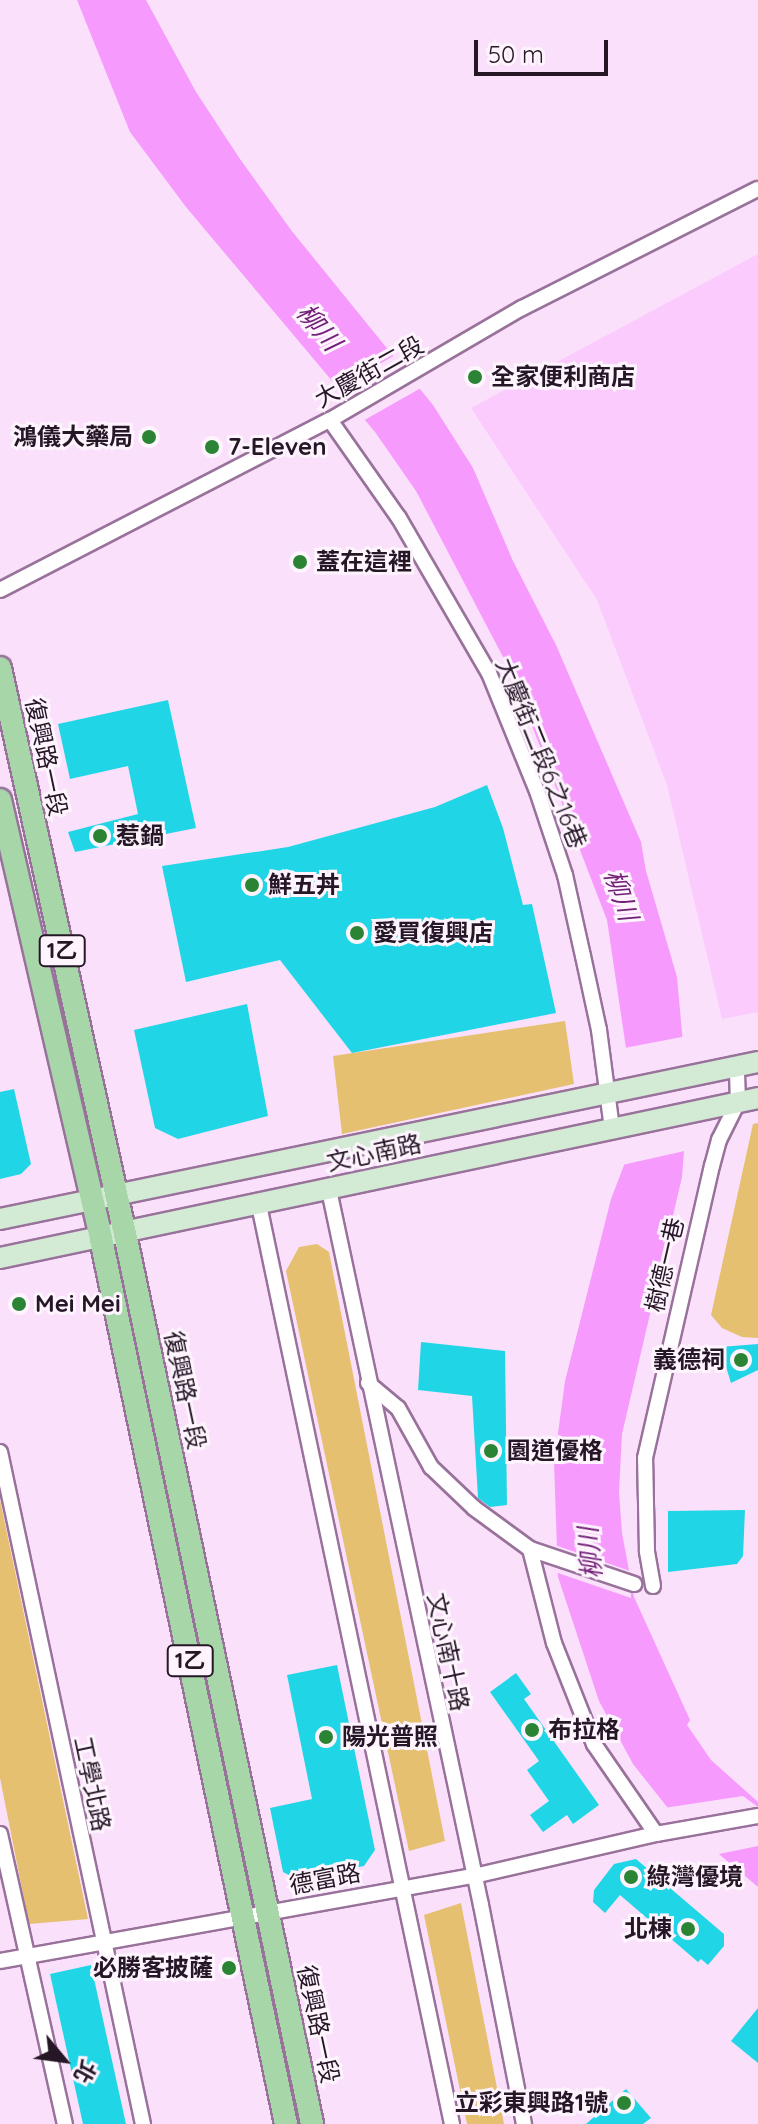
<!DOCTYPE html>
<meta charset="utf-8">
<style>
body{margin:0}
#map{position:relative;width:758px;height:2124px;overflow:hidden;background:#fae0fb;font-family:Quicksand,"Noto Sans TC",sans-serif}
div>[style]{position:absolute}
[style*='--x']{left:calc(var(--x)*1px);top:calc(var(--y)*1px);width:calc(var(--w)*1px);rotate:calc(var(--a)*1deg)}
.built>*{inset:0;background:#fccbfe}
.green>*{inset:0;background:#e5c070}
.water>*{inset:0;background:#f79afd}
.pier>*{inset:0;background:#fae0fb}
.building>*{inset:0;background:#20d6e6}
.roads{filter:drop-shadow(2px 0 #99729b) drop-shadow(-2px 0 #99729b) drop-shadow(0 2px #99729b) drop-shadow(0 -2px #99729b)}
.street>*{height:14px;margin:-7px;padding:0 7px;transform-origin:7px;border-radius:7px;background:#fff}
.secondary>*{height:20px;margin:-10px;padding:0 10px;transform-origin:10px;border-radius:10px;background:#d3ead4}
.primary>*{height:22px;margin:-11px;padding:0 11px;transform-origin:11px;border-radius:11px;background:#a7d6a9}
.dots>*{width:22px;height:22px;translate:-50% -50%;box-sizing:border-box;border:4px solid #fdf4fd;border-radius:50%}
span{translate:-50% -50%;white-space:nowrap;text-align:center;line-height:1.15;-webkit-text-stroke:6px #fdf4fd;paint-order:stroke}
.shield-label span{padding:2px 6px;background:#fdf4fd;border:2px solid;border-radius:6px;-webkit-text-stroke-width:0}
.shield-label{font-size:22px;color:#261727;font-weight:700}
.street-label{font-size:24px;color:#261727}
.poi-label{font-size:24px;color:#261727;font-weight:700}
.left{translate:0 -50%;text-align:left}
.right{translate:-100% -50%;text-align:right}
.water-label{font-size:26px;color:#722078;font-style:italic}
.north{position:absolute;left:24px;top:2020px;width:80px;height:80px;-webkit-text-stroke:6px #fdf4fd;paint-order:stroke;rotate:119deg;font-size:22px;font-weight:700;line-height:32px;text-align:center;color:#261727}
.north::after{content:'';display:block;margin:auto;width:28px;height:36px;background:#261727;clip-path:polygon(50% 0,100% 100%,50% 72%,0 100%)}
.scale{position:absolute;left:474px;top:40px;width:134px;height:36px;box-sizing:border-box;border:4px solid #261727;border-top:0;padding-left:10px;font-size:24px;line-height:28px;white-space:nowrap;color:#261727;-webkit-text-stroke:6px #fdf4fd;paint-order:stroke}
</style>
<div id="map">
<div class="built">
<div style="clip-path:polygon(758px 254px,758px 1012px,722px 1019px,667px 785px,597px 600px,471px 408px)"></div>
</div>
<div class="green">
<div style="clip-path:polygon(565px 1021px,574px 1084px,342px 1134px,333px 1056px)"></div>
<div style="clip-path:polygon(758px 1123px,758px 1338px,742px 1337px,722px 1328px,711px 1315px,753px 1124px)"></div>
<div style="clip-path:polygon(317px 1244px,329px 1252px,445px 1841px,409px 1851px,286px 1271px,299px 1247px)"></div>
<div style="clip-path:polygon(0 1500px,88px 1919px,29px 1924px,0 1778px)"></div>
<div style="clip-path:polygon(461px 1903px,504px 2124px,467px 2124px,424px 1915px)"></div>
</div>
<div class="water">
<div style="clip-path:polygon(77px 0,146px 0,196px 92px,240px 159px,291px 230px,433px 405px,473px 468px,513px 561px,556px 645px,641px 842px,646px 871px,677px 977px,688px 1099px,682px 1177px,622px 1434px,619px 1492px,622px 1533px,634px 1597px,690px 1720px,687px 1725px,711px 1760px,758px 1802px,758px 1887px,675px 1817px,633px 1764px,599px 1701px,558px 1577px,554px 1463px,565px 1381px,611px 1199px,638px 1129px,607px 920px,512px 674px,416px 491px,375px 432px,186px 207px,130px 132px)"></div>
</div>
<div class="pier">
<div style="clip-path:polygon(397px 354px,421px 388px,361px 422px,334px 390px)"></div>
<div style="clip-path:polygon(687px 1036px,692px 1099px,689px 1150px,622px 1165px,634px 1129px,624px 1048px)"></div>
<div style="clip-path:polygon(552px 1544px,630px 1571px,631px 1598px,555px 1572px)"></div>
<div style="clip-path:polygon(743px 1796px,758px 1807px,758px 1846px,714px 1855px,664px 1808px)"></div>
</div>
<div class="building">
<div style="clip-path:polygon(168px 700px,196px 828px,75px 852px,68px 832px,138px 814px,128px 766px,70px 779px,58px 724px)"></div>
<div style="clip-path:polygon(487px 785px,503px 828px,523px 905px,532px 904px,556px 1013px,352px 1053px,280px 960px,186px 982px,162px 866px,288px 847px,435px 807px)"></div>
<div style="clip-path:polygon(247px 1004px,268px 1116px,178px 1139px,155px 1128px,134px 1030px)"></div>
<div style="clip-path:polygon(14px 1089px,31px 1164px,21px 1174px,0 1179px,0 1092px)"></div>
<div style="clip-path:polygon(421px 1342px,505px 1351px,507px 1505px,490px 1507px,478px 1498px,472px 1396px,418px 1390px)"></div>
<div style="clip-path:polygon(758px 1344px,758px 1370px,731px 1383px,720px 1347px)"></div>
<div style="clip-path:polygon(745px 1510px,743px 1556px,737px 1564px,668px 1572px,668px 1511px)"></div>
<div style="clip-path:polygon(337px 1665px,375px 1850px,364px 1866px,296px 1879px,283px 1872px,270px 1808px,312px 1799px,287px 1675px)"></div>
<div style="clip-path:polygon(516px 1673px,531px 1694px,524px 1699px,599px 1805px,573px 1824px,567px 1815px,543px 1832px,530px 1815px,549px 1801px,527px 1770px,539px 1761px,490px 1692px)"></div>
<div style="clip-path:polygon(636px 1859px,724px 1934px,724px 1946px,708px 1965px,701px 1959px,698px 1962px,620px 1895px,605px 1913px,593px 1902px,594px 1890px,614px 1864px)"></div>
<div style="clip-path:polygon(91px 1965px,126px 2124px,83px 2124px,50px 1974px)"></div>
<div style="clip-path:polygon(758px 2008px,758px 2063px,731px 2041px)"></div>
<div style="clip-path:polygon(626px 2089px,651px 2118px,643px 2124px,586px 2124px)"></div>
</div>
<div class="roads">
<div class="street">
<div style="--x:330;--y:420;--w:120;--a:54.9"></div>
<div style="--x:399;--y:518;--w:179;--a:59.9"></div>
<div style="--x:489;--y:673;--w:127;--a:67.9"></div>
<div style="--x:537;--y:791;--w:89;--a:71.6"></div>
<div style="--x:565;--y:875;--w:83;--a:77.5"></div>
<div style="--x:583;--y:956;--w:76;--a:77.8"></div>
<div style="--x:599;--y:1030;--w:100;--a:82.5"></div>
<div style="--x:0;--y:590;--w:371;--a:-27.3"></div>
<div style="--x:330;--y:420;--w:222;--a:-30.3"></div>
<div style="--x:522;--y:308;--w:264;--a:-26.8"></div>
<div style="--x:329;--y:1190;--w:731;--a:78"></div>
<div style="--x:481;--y:1905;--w:223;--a:78.9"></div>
<div style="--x:259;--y:1205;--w:939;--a:78.14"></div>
<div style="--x:368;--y:1383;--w:39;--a:40"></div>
<div style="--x:398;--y:1408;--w:68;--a:60.8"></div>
<div style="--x:431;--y:1467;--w:59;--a:43.6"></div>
<div style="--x:474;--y:1508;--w:69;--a:36.2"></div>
<div style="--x:530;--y:1549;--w:110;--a:18.6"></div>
<div style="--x:0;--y:1452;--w:687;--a:77.99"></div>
<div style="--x:530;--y:1549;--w:97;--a:75.7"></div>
<div style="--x:554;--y:1643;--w:109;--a:68.4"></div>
<div style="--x:594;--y:1744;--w:109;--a:55.4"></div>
<div style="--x:653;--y:1586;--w:36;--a:-100"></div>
<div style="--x:647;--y:1551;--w:93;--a:-91.2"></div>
<div style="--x:645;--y:1458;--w:300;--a:-77.1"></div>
<div style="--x:712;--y:1166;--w:27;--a:-75"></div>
<div style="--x:719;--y:1140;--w:42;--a:-63.4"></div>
<div style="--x:738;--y:1102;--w:35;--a:-92"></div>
<div style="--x:0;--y:1834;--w:297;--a:77.4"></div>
<div style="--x:0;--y:1961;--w:482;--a:-10.2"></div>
<div style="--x:474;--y:1876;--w:187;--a:-13"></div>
<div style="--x:656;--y:1834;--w:104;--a:-10"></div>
</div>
<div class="secondary">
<div style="--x:0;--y:1219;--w:774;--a:-11.7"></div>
<div style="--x:0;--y:1258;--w:775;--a:-11.92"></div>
</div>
<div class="primary">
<div style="--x:0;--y:668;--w:580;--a:77.55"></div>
<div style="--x:125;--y:1234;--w:909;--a:78.13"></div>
<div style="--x:0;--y:800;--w:450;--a:77"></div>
<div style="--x:101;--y:1239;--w:904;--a:78.19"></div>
</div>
</div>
<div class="dots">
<div style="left:475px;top:377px;background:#2a8433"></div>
<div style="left:149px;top:437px;background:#2a8433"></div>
<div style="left:212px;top:447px;background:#2a8433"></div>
<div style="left:300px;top:562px;background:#2a8433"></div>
<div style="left:100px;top:836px;background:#2a8433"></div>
<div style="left:252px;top:885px;background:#2a8433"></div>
<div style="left:357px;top:933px;background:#2a8433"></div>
<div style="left:19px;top:1304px;background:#2a8433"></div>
<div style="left:741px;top:1360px;background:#2a8433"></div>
<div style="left:491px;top:1451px;background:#2a8433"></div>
<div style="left:532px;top:1730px;background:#2a8433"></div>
<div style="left:326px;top:1737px;background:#2a8433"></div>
<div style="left:631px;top:1877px;background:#2a8433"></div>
<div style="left:688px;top:1929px;background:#2a8433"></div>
<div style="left:229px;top:1968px;background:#2a8433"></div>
<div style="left:624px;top:2103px;background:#2a8433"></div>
</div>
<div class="shield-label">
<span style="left:62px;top:951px">1乙</span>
<span style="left:190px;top:1661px">1乙</span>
</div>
<div class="street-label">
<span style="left:369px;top:372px;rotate:-29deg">大慶街二段</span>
<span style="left:541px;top:753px;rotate:68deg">大慶街二段6之16巷</span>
<span style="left:46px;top:757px;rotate:78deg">復興路一段</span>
<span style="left:374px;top:1153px;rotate:-12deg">文心南路</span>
<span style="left:665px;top:1265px;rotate:-77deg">樹德一巷</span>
<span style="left:185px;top:1390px;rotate:78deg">復興路一段</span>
<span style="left:448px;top:1652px;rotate:78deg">文心南十路</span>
<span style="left:92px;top:1784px;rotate:78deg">工學北路</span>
<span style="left:325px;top:1879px;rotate:-11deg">德富路</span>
<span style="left:318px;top:2024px;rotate:78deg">復興路一段</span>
</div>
<div class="poi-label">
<span class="left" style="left:491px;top:377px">全家便利商店</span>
<span class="right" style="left:133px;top:437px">鴻儀大藥局</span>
<span class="left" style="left:228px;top:447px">7-Eleven</span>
<span class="left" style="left:316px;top:562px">蓋在這裡</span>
<span class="left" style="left:116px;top:836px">惹鍋</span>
<span class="left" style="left:268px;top:885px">鮮五丼</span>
<span class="left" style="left:373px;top:933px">愛買復興店</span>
<span class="left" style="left:35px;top:1304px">Mei Mei</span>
<span class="right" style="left:725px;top:1360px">義德祠</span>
<span class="left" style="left:507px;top:1451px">園道優格</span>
<span class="left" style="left:548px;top:1730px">布拉格</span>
<span class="left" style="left:342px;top:1737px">陽光普照</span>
<span class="left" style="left:647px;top:1877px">綠灣優境</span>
<span class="right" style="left:672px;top:1929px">北棟</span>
<span class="right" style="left:213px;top:1968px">必勝客披薩</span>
<span class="right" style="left:608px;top:2103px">立彩東興路1號</span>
</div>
<div class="water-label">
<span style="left:319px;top:327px;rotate:50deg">柳川</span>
<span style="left:621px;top:895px;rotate:71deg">柳川</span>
<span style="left:590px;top:1553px;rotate:-95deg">柳川</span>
</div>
<div class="north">北</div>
<div class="scale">50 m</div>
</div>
